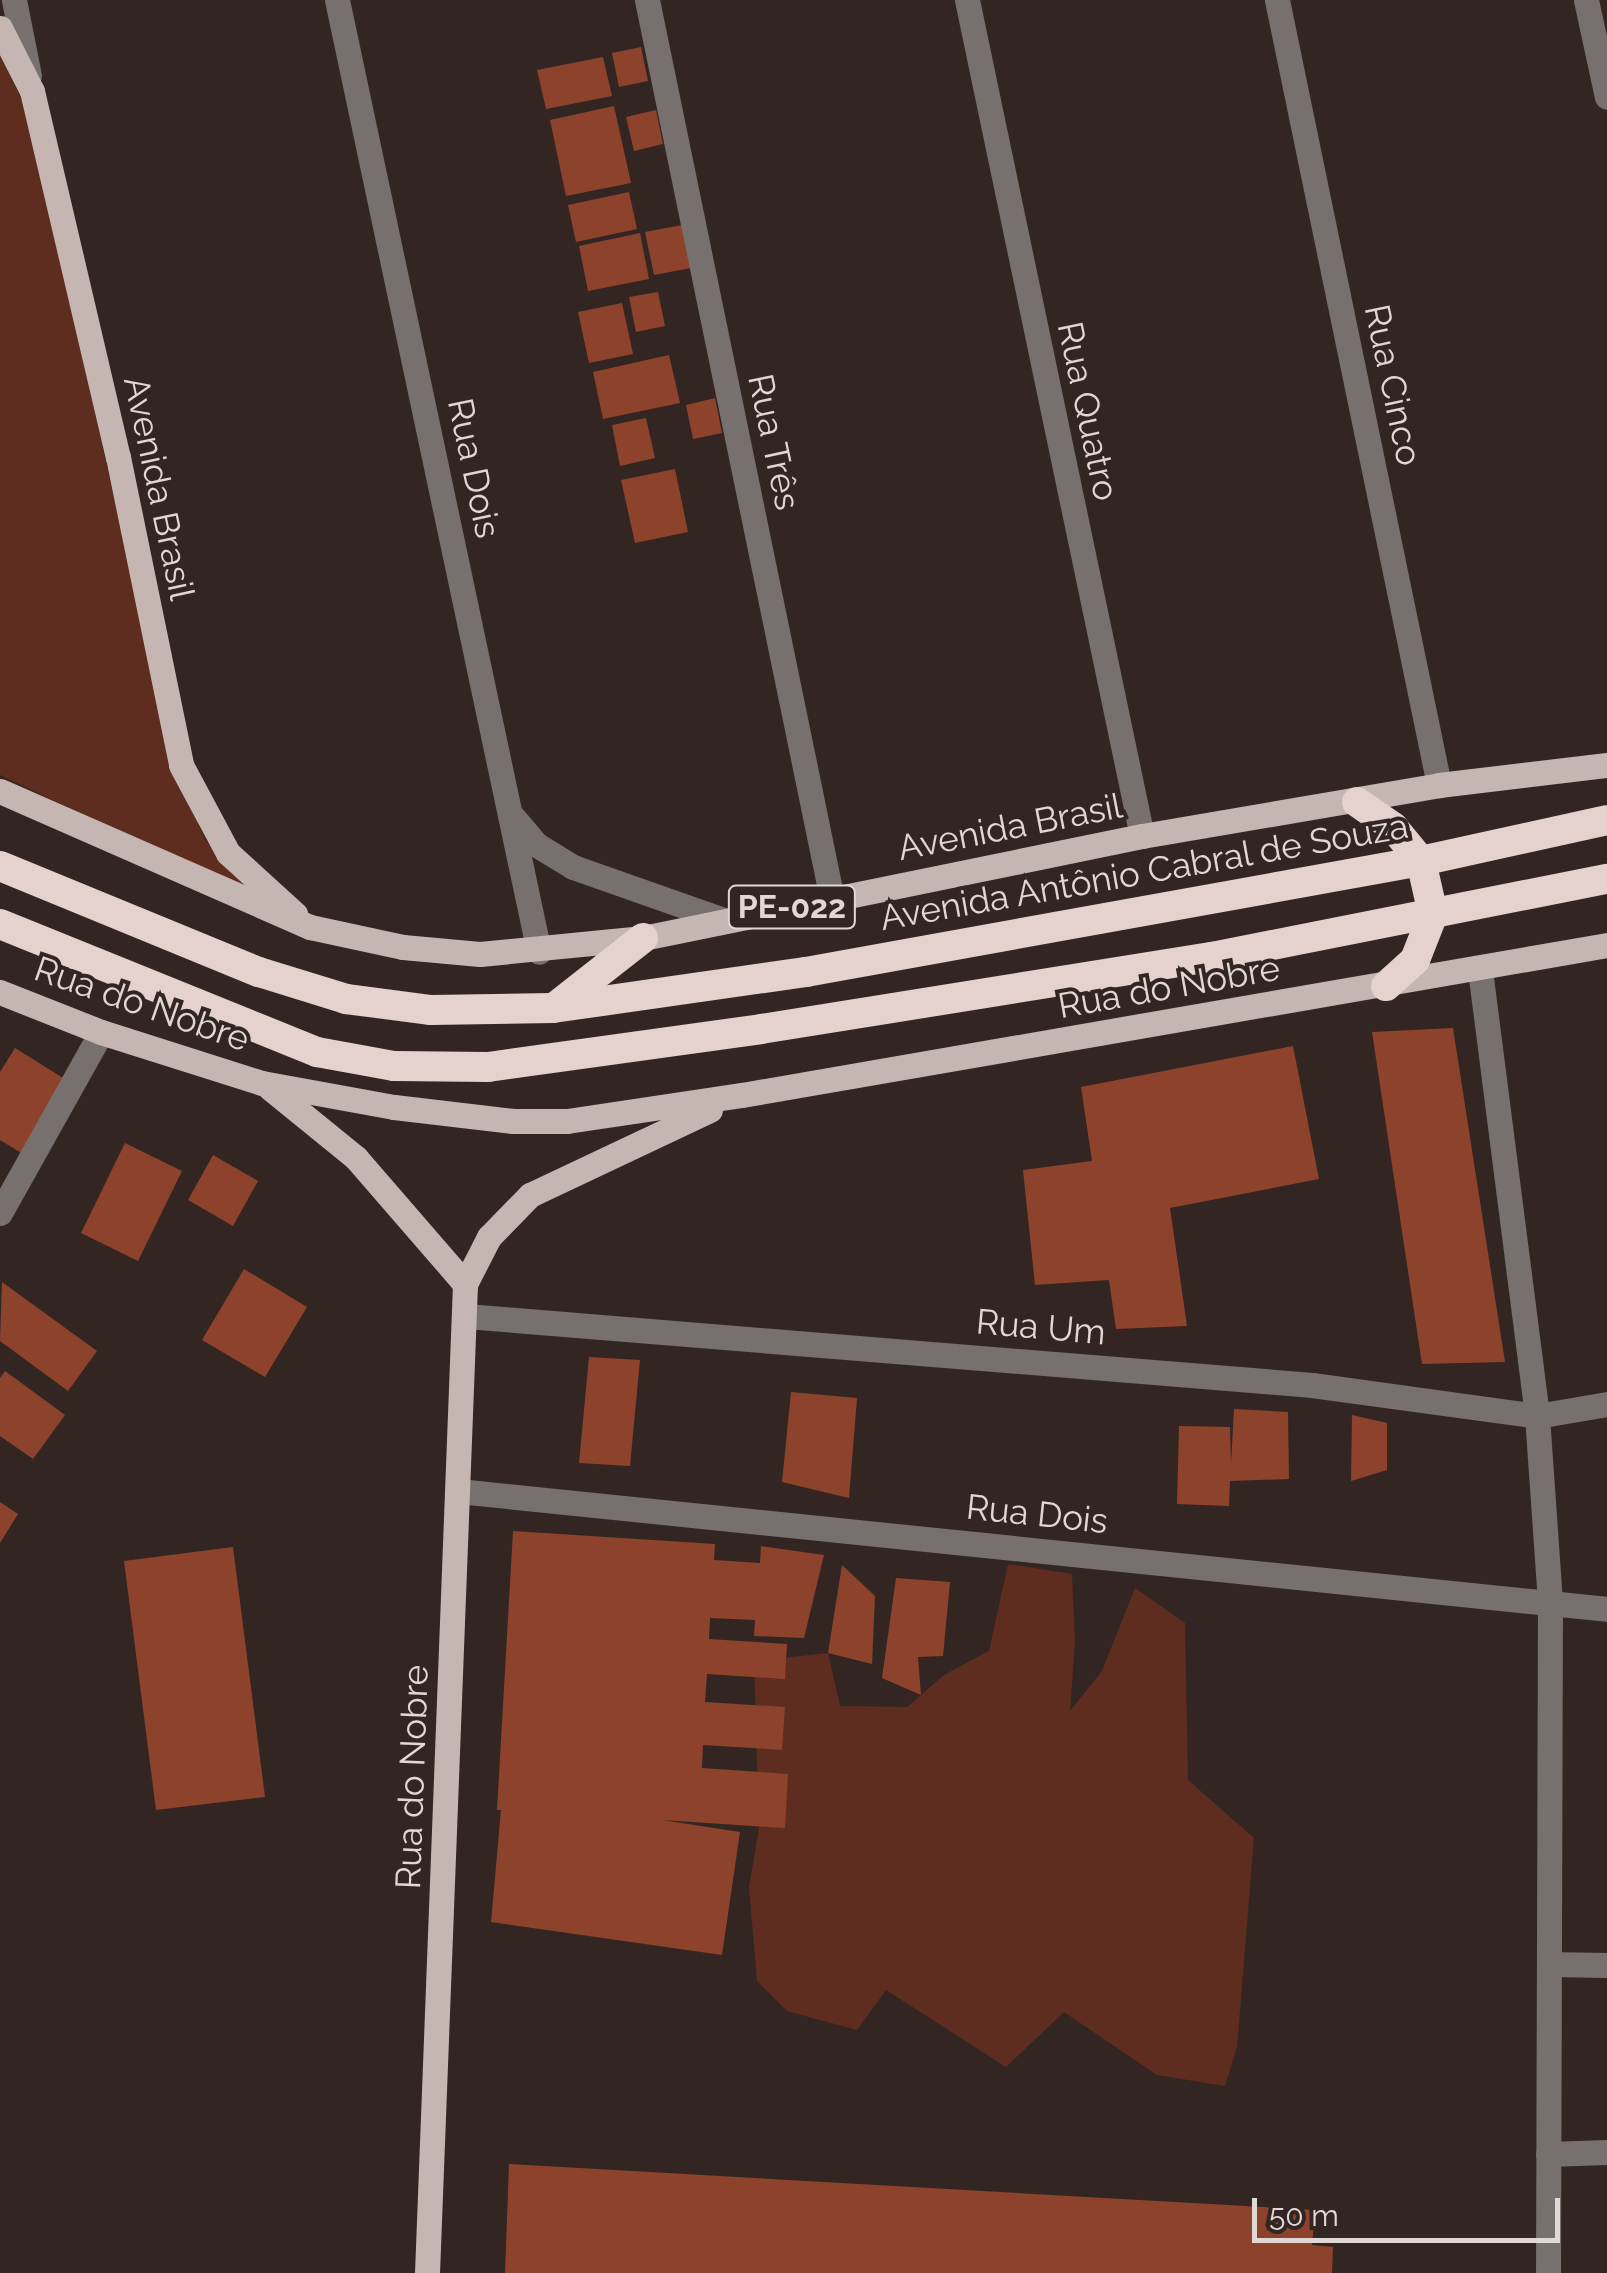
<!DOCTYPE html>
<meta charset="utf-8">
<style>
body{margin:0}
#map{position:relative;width:1607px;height:2273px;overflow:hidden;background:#332622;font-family:Raleway,sans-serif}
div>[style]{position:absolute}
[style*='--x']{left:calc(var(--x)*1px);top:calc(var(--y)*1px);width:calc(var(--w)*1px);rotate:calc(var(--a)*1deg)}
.green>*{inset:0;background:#5e2d1f}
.building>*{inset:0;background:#8d422c}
.minor>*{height:25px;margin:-12.5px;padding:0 12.5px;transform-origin:12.5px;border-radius:12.5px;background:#77706e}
.major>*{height:25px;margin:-12.5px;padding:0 12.5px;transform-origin:12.5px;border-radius:12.5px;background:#c6b6b2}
.highway>*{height:30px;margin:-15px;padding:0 15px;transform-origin:15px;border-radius:15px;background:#e5d2cd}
span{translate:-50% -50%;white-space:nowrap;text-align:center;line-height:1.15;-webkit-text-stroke:8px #332622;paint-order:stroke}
.shield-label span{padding:2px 8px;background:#332622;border:2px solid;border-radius:8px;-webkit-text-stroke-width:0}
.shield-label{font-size:32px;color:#e1d7d5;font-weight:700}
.street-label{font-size:35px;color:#e1d7d5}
.scale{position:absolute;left:1252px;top:2198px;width:308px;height:45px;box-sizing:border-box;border:5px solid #e1d7d5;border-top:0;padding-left:12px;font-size:30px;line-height:35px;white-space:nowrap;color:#e1d7d5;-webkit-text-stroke:8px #332622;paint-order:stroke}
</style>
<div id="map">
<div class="green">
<div style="clip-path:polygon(0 54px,27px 111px,175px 769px,205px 840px,265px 901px,0 775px)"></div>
<div style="clip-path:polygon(1008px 1564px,1072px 1574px,1075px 1641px,1070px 1711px,1102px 1671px,1135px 1588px,1185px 1623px,1188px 1780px,1254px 1838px,1237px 2047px,1225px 2086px,1157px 2075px,1064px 2012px,1006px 2067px,886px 1990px,857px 2030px,787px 2011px,757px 1981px,749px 1887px,759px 1828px,754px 1661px,828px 1653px,840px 1706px,907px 1707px,944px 1675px,989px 1651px)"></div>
</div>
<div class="building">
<div style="clip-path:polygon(641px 47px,648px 81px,619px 87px,612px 53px)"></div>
<div style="clip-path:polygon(603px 57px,612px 96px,546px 109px,537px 70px)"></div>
<div style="clip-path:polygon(614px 106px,631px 183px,566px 196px,550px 120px)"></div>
<div style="clip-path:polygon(656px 110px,663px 144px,634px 151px,626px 117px)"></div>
<div style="clip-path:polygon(629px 192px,637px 229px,576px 242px,568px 205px)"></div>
<div style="clip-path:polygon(682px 225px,691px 268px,654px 275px,645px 232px)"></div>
<div style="clip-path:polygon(640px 233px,649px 279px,588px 291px,579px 246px)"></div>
<div style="clip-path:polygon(658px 292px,665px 326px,636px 332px,629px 297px)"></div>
<div style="clip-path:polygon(622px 303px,633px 354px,589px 363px,578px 312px)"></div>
<div style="clip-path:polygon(669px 355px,680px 403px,603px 419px,593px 372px)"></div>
<div style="clip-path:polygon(715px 398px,722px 433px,693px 439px,686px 405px)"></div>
<div style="clip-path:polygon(646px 418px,655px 458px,620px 466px,612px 425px)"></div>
<div style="clip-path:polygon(675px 469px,688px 532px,635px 543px,621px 480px)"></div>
<div style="clip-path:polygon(1453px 1028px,1505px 1362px,1422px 1364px,1372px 1032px)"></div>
<div style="clip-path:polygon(1293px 1046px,1319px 1179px,1170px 1208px,1187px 1326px,1116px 1329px,1109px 1280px,1035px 1285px,1023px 1170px,1092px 1161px,1081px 1087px)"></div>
<div style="clip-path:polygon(15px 1048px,68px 1081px,23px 1154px,0 1140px,0 1072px)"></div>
<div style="clip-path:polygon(125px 1143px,182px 1171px,138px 1261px,81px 1233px)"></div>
<div style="clip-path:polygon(213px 1155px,258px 1181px,233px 1226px,188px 1200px)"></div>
<div style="clip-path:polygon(244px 1269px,307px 1307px,265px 1377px,202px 1340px)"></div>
<div style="clip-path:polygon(2px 1282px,97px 1351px,68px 1391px,0 1341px)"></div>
<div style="clip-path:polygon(589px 1357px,640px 1360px,630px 1466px,579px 1463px)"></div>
<div style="clip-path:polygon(5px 1371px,65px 1415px,33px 1459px,0 1436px,0 1378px)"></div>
<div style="clip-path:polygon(791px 1392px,857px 1398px,849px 1498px,782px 1482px)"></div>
<div style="clip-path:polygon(1234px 1409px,1288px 1412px,1289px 1479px,1230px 1481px,1229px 1506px,1177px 1504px,1179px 1426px,1230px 1427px,1231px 1464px)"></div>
<div style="clip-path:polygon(1352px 1415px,1387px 1423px,1387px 1470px,1351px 1481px)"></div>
<div style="clip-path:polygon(0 1502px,18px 1514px,0 1543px)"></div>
<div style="clip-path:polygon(513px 1531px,715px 1544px,714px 1560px,760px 1563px,761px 1546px,824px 1555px,804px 1638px,754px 1636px,755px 1620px,710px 1618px,709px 1639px,787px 1644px,785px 1679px,707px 1674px,705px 1702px,785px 1707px,782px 1750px,703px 1745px,702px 1768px,788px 1774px,785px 1828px,662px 1820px,740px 1832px,722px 1955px,491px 1922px,501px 1810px,497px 1810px)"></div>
<div style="clip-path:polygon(233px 1547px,265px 1797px,156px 1810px,124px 1561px)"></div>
<div style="clip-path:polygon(842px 1565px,875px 1596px,872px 1664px,828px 1653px)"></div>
<div style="clip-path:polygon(896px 1578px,950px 1582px,943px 1656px,918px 1657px,921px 1695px,882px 1678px)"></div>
<div style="clip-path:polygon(509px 2164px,1315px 2210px,1312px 2245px,1333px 2247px,1332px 2273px,505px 2273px)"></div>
</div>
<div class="minor">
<div style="--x:14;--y:0;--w:77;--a:78.8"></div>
<div style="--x:337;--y:0;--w:973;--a:78.02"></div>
<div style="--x:647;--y:0;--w:918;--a:78.37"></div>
<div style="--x:967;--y:0;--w:854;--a:78.18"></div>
<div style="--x:1277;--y:0;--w:802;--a:78.34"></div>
<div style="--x:1586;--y:0;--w:99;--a:77.8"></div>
<div style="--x:514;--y:818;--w:35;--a:50"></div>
<div style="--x:537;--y:845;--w:42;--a:31.4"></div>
<div style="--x:573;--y:867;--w:162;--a:19.4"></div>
<div style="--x:1480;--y:970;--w:450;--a:82.7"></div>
<div style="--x:1537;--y:1416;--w:187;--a:86"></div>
<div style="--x:1550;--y:1603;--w:670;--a:90.17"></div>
<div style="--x:0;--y:1213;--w:207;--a:-60.8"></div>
<div style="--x:466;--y:1316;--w:849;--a:4.66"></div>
<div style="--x:1312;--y:1385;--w:227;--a:7.8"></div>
<div style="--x:1537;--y:1416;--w:71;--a:-9.7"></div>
<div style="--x:458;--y:1491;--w:1155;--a:5.86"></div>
<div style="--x:1549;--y:1964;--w:58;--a:1"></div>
<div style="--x:1548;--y:2154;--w:59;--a:-1.9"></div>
</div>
<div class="major">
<div style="--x:0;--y:28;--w:71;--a:63.1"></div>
<div style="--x:32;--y:91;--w:376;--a:76.8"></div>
<div style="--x:118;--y:457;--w:314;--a:78.4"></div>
<div style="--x:181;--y:765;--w:100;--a:61.9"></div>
<div style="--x:228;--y:853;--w:91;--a:42.3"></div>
<div style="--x:0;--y:791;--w:339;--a:23.7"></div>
<div style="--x:310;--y:927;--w:95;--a:12.1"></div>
<div style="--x:403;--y:947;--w:77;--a:5.2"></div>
<div style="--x:480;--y:954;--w:164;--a:-5.6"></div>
<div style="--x:643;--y:938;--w:509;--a:-11.55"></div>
<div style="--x:1142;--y:836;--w:301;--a:-9.7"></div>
<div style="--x:1439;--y:785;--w:169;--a:-6.8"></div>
<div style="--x:0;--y:992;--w:109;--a:21.6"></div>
<div style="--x:101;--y:1032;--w:169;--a:17.6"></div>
<div style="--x:262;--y:1083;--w:134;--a:10.3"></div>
<div style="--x:394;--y:1107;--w:120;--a:6.7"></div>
<div style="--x:513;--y:1121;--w:54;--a:0"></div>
<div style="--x:567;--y:1121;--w:177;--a:-8.5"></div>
<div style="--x:742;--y:1095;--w:878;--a:-9.84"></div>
<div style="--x:270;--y:1088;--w:111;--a:39.1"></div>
<div style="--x:356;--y:1158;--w:167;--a:49.1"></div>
<div style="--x:427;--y:2273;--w:990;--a:-87.8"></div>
<div style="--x:465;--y:1284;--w:53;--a:-62.9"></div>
<div style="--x:489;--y:1237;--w:59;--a:-45.7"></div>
<div style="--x:530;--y:1195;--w:199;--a:-25.3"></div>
</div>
<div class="highway">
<div style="--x:1357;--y:802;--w:44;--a:34.8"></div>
<div style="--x:1393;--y:827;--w:44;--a:50.5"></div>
<div style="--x:1421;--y:861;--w:54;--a:77.2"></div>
<div style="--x:1433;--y:914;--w:49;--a:111.4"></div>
<div style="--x:1415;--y:960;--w:39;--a:138"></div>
<div style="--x:0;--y:866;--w:280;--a:22.3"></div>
<div style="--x:259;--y:972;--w:91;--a:17.2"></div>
<div style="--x:346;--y:999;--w:86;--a:7.4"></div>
<div style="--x:431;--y:1010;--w:122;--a:-0.9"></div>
<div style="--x:553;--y:1008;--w:256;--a:-8.1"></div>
<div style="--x:806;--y:972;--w:625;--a:-10.23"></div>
<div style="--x:1421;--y:861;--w:190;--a:-12.4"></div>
<div style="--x:0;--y:924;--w:342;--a:22"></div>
<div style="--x:317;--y:1052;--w:78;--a:10.3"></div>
<div style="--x:394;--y:1066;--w:94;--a:0.6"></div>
<div style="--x:488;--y:1067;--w:276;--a:-7.9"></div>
<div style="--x:761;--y:1029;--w:457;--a:-9.1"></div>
<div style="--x:1212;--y:957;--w:403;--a:-11.2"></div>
<div style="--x:555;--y:1007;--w:112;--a:-38.1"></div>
</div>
<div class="shield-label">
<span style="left:792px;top:907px">PE-022</span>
</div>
<div class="street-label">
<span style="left:1393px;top:385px;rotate:78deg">Rua Cinco</span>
<span style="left:1088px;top:411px;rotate:78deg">Rua Quatro</span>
<span style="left:774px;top:442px;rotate:78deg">Rua Três</span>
<span style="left:474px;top:468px;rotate:78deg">Rua Dois</span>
<span style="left:159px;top:488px;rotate:78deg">Avenida Brasil</span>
<span style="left:1010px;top:827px;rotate:-11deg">Avenida Brasil</span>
<span style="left:1144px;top:872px;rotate:-10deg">Avenida Antônio Cabral de Souza</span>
<span style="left:1169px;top:987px;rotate:-10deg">Rua do Nobre</span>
<span style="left:142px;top:1004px;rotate:19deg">Rua do Nobre</span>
<span style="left:1041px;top:1327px;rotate:5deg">Rua Um</span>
<span style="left:1037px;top:1514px;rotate:6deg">Rua Dois</span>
<span style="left:412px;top:1777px;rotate:-88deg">Rua do Nobre</span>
</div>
<div class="scale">50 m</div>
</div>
